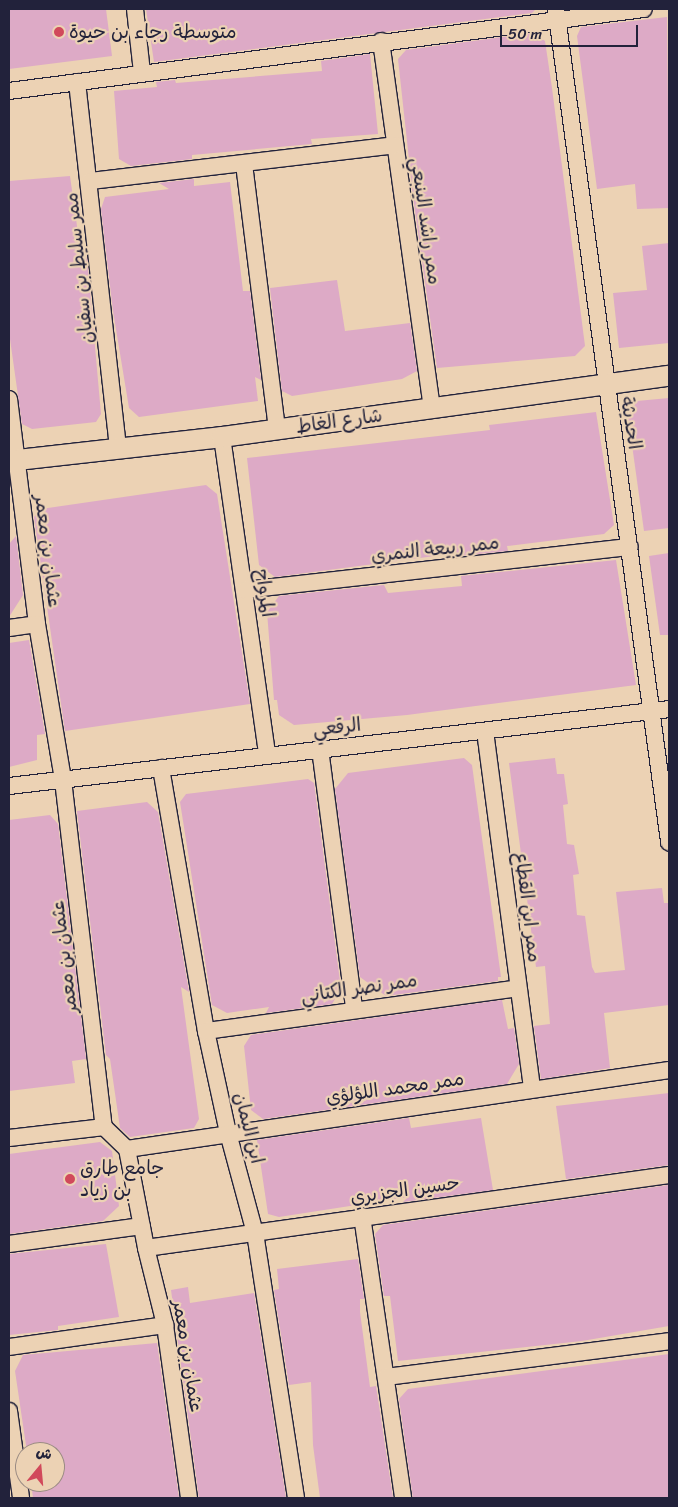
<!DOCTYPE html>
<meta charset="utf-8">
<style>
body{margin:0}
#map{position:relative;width:678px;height:1507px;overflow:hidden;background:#ecd2b4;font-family:Sriracha,"Playpen Sans Arabic",sans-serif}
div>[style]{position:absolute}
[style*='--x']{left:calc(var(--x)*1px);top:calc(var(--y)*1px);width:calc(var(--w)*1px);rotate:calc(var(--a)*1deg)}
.building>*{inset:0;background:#ddaac6}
.roads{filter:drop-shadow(1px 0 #22223b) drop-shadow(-1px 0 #22223b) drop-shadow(0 1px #22223b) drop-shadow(0 -1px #22223b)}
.minor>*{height:16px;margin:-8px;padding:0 8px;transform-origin:8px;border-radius:8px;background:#ecd2b4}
.tertiary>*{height:20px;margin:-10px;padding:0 10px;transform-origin:10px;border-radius:10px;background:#ecd2b4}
.dots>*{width:14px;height:14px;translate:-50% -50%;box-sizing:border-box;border:2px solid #ecd2b4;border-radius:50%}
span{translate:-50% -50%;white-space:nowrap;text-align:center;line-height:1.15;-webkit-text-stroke:4.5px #ecd2b4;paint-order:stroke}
.poi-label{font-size:19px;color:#22223b}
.left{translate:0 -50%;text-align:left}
.street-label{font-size:19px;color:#22223b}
.frame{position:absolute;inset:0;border:10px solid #22223b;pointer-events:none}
.north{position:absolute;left:15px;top:1442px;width:50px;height:50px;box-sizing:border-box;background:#ecd2b4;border:1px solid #9b8c84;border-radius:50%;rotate:17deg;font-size:14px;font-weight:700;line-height:20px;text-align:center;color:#22223b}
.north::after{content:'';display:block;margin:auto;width:18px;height:22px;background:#d1495b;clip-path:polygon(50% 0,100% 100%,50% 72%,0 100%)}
.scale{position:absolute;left:500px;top:25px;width:138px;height:22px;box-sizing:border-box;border:2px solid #22223b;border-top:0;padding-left:6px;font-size:15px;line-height:18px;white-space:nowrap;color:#22223b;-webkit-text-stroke:4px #ecd2b4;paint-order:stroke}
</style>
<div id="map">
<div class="building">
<div style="clip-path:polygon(9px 9px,106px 9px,112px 56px,9px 69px)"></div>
<div style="clip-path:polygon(146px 9px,536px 9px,532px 13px,154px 62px)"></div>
<div style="clip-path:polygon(667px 17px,669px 208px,637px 209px,635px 184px,597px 189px,577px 36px,581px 27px)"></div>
<div style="clip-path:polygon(533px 33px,545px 41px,552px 88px,585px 346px,575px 356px,437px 368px,413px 196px,398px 59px,406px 50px)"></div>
<div style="clip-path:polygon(370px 54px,378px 134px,311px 139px,312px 144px,192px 155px,192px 159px,131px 166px,119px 159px,114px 91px,157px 87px,156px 82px,175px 80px,176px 83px,322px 71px,321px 61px)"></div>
<div style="clip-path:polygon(70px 176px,83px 269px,87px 257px,101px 414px,96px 422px,32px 429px,22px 424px,9px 332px,9px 181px)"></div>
<div style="clip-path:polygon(194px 179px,194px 186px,230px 182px,243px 291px,250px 291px,261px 380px,255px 377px,258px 401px,139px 417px,129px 408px,113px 311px,101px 209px,105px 197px,169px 189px,159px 183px)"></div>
<div style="clip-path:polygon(669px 243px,669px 343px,619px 348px,613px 293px,647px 290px,642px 246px)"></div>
<div style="clip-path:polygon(337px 280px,345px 331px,410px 323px,417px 371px,402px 379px,292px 396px,282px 391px,270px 288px)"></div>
<div style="clip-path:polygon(669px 398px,669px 528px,644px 531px,628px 416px,637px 401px)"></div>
<div style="clip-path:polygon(596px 412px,614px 525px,604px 534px,507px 546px,508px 551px,458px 556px,458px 553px,275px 577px,259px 565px,247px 458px,490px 430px,489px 425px)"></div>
<div style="clip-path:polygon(206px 485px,217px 494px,250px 704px,65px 731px,34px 517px,41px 509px)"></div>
<div style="clip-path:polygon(16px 536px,23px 595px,9px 617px,9px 544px)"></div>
<div style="clip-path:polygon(669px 553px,669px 635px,660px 635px,649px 556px)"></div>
<div style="clip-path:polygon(616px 560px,636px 685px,407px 715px,294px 725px,279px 715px,277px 700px,274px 700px,267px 612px,279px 596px,384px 585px,388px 593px,462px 586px,461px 576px)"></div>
<div style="clip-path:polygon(29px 640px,45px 734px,37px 735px,37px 760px,9px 767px,9px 643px)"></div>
<div style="clip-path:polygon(464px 758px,472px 765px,501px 977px,498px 977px,498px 981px,386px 996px,360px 977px,335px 789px,348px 773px)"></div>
<div style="clip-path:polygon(555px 758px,557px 774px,564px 774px,568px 804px,563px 805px,567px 844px,574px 845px,579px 874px,573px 875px,577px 915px,585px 916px,592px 967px,595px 973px,625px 970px,616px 892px,662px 888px,664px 903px,669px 903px,669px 1005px,604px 1013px,610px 1068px,541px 1079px,534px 1026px,550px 1024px,545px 966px,536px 967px,509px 763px)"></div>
<div style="clip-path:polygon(308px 779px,314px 783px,341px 989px,332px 1004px,266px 1013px,269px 1007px,227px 1013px,212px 1005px,180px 802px,186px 794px)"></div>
<div style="clip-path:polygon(147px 802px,158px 812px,189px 992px,181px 987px,199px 1119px,194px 1128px,130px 1137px,120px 1128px,110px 1059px,106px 1055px,77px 811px)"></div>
<div style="clip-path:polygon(50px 815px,58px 824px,86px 1059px,72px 1061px,75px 1083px,9px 1091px,9px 820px)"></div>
<div style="clip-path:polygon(502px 1000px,508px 1029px,514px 1028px,519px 1064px,507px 1084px,263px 1119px,251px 1110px,244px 1046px,251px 1035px)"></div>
<div style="clip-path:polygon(669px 1093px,669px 1165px,566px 1179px,556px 1106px)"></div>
<div style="clip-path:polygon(409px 1118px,411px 1128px,481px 1118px,493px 1190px,403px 1202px,408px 1197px,279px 1217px,268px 1214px,257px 1140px)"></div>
<div style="clip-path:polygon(100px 1142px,112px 1151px,119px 1206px,103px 1221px,9px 1234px,9px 1154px)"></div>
<div style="clip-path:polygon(669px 1185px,669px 1326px,582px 1341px,398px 1361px,390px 1296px,384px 1296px,375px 1234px,383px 1225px)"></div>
<div style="clip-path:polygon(106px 1244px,119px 1317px,58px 1326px,58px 1330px,9px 1335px,9px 1254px)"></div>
<div style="clip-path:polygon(358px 1259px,364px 1299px,360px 1299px,360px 1312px,370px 1387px,376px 1386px,393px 1498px,320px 1498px,313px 1445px,311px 1382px,289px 1385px,274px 1290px,279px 1289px,277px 1269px)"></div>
<div style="clip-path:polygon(188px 1287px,190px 1303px,254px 1293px,286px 1498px,199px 1498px,171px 1290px)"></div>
<div style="clip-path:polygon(157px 1343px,179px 1498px,33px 1498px,31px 1482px,55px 1482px,55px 1452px,27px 1452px,15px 1371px,23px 1355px)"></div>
<div style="clip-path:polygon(669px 1354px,669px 1498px,413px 1498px,399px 1399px,408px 1389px)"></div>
</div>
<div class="roads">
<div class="minor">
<div style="--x:135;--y:9;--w:63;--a:83.7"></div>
<div style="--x:556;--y:9;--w:841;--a:82.27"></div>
<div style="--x:381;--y:41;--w:371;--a:82.1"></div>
<div style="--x:77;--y:82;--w:369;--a:83.6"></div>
<div style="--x:9;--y:91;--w:640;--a:-7.36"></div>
<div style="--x:244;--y:164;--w:267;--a:82.9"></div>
<div style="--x:90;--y:181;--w:307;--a:-6.7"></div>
<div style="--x:9;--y:399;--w:227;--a:82.9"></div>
<div style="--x:37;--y:624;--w:158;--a:80.5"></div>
<div style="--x:63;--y:780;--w:349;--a:83.3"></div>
<div style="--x:104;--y:1127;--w:32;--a:44"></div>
<div style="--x:127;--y:1149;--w:101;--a:79.1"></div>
<div style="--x:146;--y:1248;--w:79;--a:76.1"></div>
<div style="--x:165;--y:1325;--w:175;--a:82.1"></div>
<div style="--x:222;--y:437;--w:320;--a:81.9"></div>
<div style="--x:245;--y:590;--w:387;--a:-6.4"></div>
<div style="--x:9;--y:628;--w:28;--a:-8"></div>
<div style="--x:485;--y:731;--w:360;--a:82.5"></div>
<div style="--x:320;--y:749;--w:262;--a:82.5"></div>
<div style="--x:161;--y:768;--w:267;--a:80.3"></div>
<div style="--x:206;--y:1031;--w:104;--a:77.8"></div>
<div style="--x:228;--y:1133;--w:104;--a:74.9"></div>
<div style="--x:255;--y:1233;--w:268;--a:81.2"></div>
<div style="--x:9;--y:786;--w:664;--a:-6.65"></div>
<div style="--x:206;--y:1031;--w:315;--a:-7.8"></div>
<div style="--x:9;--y:1138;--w:96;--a:-6.6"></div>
<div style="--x:127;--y:1149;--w:548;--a:-8.29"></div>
<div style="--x:362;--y:1216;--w:285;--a:81.7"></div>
<div style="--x:9;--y:1244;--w:134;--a:-7.7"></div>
<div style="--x:146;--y:1248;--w:528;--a:-7.95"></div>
<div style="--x:9;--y:1347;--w:158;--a:-8"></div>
<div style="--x:386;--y:1377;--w:285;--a:-7.2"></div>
<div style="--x:9;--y:1411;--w:88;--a:82.1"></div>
</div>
<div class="tertiary">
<div style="--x:9;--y:461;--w:214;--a:-6.4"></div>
<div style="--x:222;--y:437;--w:451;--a:-7.8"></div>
</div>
</div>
<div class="dots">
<div style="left:59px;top:32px;background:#d1495b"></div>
<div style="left:70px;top:1179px;background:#d1495b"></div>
</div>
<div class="poi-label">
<span class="left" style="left:69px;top:32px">متوسطة رجاء بن حيوة</span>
<span class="left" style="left:80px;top:1179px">جامع طارق<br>بن زياد</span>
</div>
<div class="street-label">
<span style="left:426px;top:221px;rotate:82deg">ممر راشد الينبعي</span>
<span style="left:79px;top:268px;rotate:-96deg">ممر سليط بن سفيان</span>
<span style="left:339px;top:421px;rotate:-8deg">شارع الغاط</span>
<span style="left:631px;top:423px;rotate:81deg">الحديثة</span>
<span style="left:435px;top:549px;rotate:-6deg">ممر ربيعة النمري</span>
<span style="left:48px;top:551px;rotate:83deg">عثمان بن معمر</span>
<span style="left:265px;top:593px;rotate:82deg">المرواح</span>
<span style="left:337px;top:727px;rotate:-6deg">الرقعي</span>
<span style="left:528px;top:907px;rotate:83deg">ممر ابن القطاع</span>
<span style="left:64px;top:957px;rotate:-97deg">عثمان بن معمر</span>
<span style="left:359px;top:988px;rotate:-8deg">ممر نصر الكتاني</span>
<span style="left:395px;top:1088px;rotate:-8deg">ممر محمد اللؤلؤي</span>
<span style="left:249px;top:1128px;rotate:76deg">ابن اليمان</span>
<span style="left:405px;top:1190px;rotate:-8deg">حسين الجزيري</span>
<span style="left:188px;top:1356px;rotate:81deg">عثمان بن معمر</span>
</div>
<div class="frame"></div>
<div class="north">ش</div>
<div class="scale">50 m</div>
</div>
